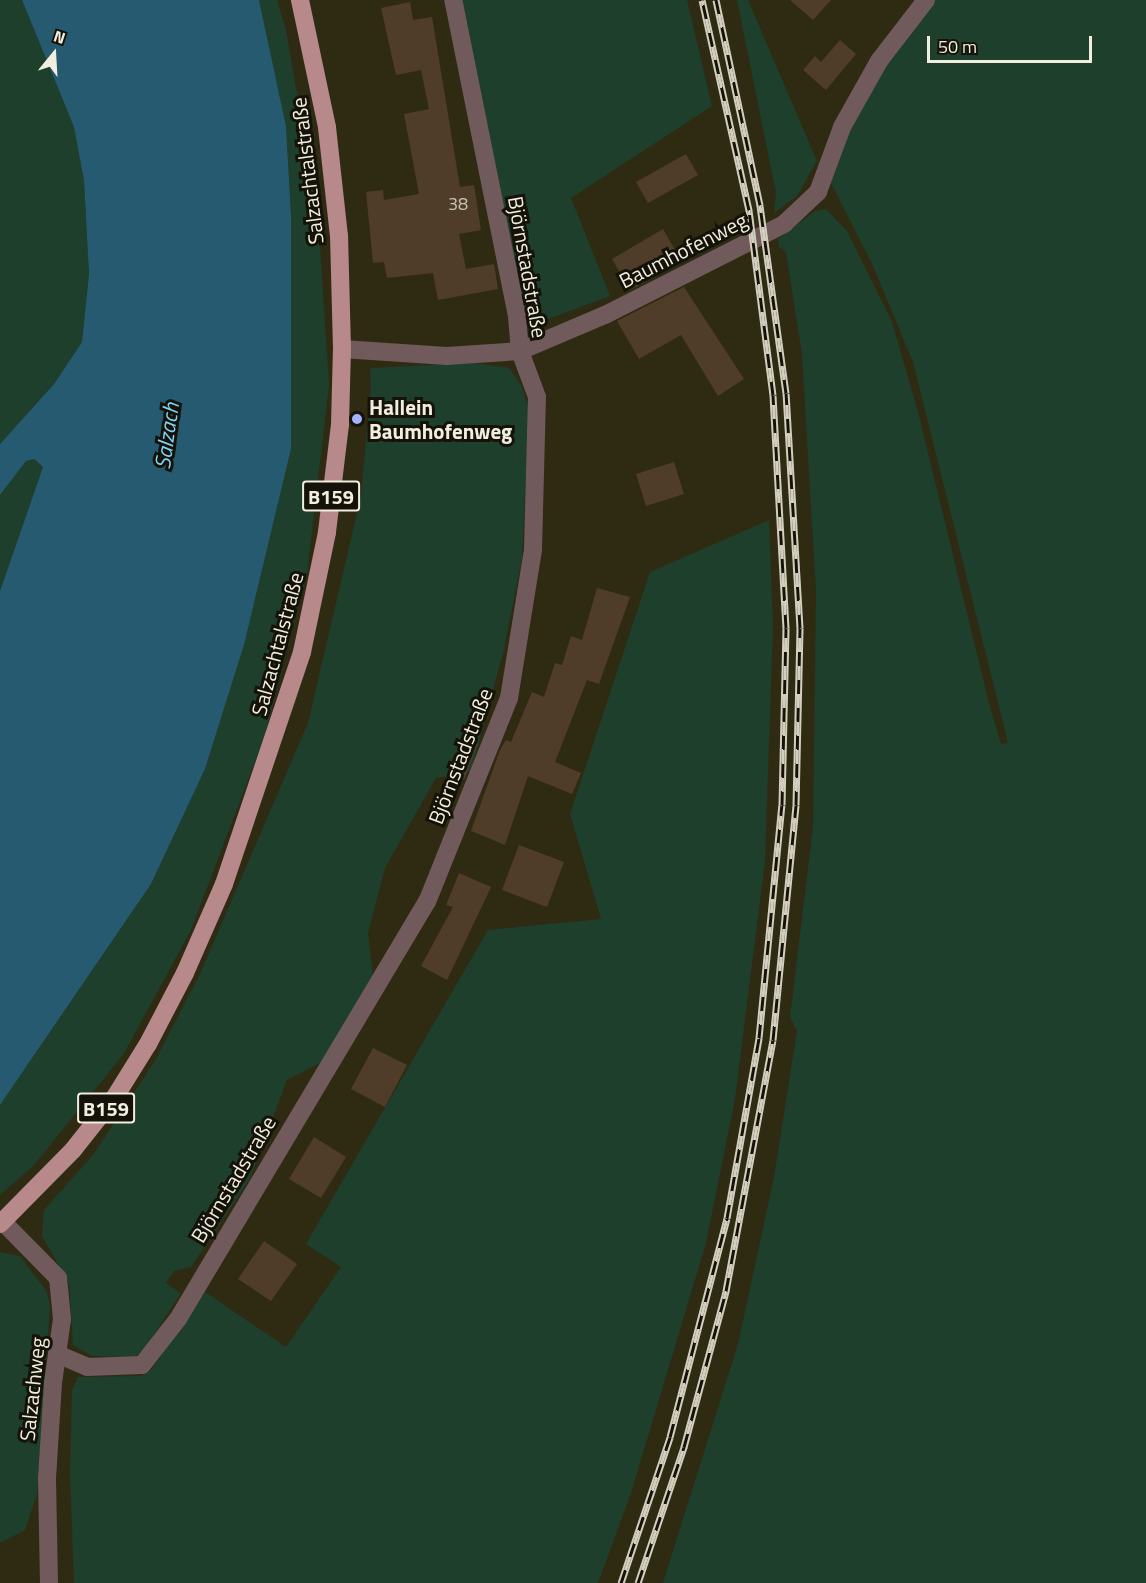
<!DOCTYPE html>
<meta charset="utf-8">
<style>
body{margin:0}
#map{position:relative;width:1146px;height:1583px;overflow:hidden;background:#2f2b12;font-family:"Titillium Web",sans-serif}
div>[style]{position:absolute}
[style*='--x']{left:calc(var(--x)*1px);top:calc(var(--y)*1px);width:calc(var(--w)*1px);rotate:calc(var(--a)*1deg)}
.green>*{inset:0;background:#1d3f2b}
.water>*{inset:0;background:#255a70}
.building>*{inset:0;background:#4f3d29}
.minor>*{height:18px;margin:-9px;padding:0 9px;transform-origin:9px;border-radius:9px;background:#715a5b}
.major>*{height:18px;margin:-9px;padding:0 9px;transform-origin:9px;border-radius:9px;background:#b7898b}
.rail>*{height:7px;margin-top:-3.5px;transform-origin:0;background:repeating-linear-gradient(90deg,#151309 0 14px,#d2cfbe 0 28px);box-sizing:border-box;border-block:2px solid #d2cfbe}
.dots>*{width:16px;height:16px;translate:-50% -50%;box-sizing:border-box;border:3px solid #151309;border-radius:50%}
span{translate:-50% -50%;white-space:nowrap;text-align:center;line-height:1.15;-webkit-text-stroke:6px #151309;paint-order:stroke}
.number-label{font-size:18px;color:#c8c2b2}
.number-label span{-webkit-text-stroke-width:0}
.shield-label span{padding:2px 4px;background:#151309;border:2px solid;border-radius:4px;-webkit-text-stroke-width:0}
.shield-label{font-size:20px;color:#f1eedf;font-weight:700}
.street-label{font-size:21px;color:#f1eedf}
.poi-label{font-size:21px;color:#f1eedf;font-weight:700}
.left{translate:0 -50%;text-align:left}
.water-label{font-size:22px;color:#82d5fa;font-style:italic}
.north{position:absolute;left:24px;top:24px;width:60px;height:60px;-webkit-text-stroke:4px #151309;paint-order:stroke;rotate:18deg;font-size:16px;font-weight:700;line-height:24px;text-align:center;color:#f1eedf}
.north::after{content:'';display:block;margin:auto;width:21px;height:27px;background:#f1eedf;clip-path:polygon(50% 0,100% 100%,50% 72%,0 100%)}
.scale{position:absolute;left:927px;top:36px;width:165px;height:27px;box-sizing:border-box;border:3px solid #f1eedf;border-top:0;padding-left:8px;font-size:18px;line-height:21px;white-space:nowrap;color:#f1eedf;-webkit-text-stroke:4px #151309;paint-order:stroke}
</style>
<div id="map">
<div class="green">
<div style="clip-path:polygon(0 0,22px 0,74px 126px,84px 181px,89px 274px,82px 342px,54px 384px,0 444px)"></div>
<div style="clip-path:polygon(259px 0,277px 0,286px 30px,318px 215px,329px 385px,307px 574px,264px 738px,191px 930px,123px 1055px,34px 1165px,0 1195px,0 1105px,151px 884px,205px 769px,244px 645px,291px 449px,291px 215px,286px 126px)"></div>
<div style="clip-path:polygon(462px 0,687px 0,712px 106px,571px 198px,610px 296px,527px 327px)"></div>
<div style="clip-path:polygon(737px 0,748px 0,817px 161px,797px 196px,774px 213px,776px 193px)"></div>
<div style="clip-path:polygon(935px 0,1146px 0,1146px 1583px,663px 1583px,738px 1344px,774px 1177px,797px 1031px,790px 1017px,813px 827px,816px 591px,802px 354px,786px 252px,779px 247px,778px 239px,815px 211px,826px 209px,847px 231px,892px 322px,918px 412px,989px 703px,1001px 744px,1008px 743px,913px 362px,873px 266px,831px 183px,849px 133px,887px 61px)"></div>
<div style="clip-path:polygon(475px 363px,509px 368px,521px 385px,529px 410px,522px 558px,504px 649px,471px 772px,436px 778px,385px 868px,368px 933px,373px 976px,322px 1062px,287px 1080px,250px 1179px,191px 1267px,174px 1271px,166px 1283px,181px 1293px,146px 1347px,135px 1357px,92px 1356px,73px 1345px,69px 1283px,42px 1236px,44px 1210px,93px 1155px,155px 1061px,200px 974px,308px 723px,361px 496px,371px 386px,370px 368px)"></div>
<div style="clip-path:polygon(33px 459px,43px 467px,0 591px,0 495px,26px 460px)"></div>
<div style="clip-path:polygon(769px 520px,773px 627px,765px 861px,735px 1099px,706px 1243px,631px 1493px,598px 1583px,74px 1583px,70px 1473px,72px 1390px,78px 1377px,141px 1376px,151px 1370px,205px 1292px,286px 1347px,341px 1267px,306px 1244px,488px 930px,601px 919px,570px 814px,650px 572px)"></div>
<div style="clip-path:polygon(0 1252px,20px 1256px,47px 1292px,50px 1306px,37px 1494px,25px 1530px,0 1543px)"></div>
</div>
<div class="water">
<div style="clip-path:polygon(22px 0,259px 0,286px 126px,291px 215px,291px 449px,244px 645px,205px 769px,151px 884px,0 1105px,0 591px,43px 467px,34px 459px,26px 461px,0 495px,0 444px,54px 384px,82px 342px,89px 274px,84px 181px,74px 127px)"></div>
</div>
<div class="building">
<div style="clip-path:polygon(790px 0,831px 0,813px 20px)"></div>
<div style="clip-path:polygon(410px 2px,413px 20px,432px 17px,460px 187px,474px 185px,481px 230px,459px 234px,466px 269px,494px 264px,498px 289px,438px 300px,433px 273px,387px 278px,384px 262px,373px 263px,366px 192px,383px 190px,384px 200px,419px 194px,404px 114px,429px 109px,421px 70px,396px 75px,381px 8px)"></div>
<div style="clip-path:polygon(840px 40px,856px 54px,826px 90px,803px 70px,815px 56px,821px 62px)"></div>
<div style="clip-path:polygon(686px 154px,698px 175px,648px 203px,636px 182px)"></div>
<div style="clip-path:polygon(663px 229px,682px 262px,630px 290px,612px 259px)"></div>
<div style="clip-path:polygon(684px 287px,744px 379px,718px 396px,681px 335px,639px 359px,617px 321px)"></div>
<div style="clip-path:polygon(674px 462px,684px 494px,646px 506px,636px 474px)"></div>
<div style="clip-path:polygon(597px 588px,630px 597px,599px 684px,587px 680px,555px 762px,581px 773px,572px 794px,528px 776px,505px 845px,471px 831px,500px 750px,506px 740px,511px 742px,532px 692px,544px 697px,555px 663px,562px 665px,571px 636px,582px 640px)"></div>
<div style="clip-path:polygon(463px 739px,478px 744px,464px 780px,447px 773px)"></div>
<div style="clip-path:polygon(519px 845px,564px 862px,547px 907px,502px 890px)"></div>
<div style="clip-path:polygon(459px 873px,491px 887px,447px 980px,421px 966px,453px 907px,446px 905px)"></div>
<div style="clip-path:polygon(373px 1048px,407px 1065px,385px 1107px,351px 1089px)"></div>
<div style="clip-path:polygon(314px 1137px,346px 1157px,321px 1198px,289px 1179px)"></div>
<div style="clip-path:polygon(264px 1241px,297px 1264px,271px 1301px,238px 1279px)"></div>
</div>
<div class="minor">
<div style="--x:342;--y:349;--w:105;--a:3.8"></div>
<div style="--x:447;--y:356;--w:73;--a:-3.9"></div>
<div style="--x:520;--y:351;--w:92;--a:-23"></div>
<div style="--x:605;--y:315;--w:201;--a:-26.9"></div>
<div style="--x:784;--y:224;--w:47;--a:-43.3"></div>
<div style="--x:818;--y:192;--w:69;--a:-69.7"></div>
<div style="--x:842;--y:127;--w:76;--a:-60.7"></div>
<div style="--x:879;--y:61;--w:77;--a:-52.4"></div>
<div style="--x:3;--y:1222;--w:78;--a:45.5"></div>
<div style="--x:58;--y:1278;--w:41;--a:84.4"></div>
<div style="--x:62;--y:1319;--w:65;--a:98"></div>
<div style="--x:53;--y:1383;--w:96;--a:93.6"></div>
<div style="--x:47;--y:1479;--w:104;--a:88.9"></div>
<div style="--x:57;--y:1354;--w:33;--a:23"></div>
<div style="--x:87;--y:1367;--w:55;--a:-2.1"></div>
<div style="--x:142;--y:1365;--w:58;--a:-52"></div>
<div style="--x:178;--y:1319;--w:486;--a:-59.2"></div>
<div style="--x:427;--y:902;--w:220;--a:-68.1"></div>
<div style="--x:509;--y:698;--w:151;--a:-80.8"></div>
<div style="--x:533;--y:549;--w:152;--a:-88.5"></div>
<div style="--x:537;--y:397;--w:49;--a:-110.3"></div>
<div style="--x:520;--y:351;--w:35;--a:-95"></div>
<div style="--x:517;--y:316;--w:322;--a:-101.4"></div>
</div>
<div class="major">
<div style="--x:0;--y:1224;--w:104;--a:-45.4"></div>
<div style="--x:73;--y:1150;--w:68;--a:-51.6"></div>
<div style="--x:115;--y:1097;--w:62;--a:-58.1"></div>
<div style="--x:148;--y:1044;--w:80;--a:-62.5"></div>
<div style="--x:185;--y:973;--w:97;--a:-66.3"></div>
<div style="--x:224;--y:884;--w:245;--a:-71.4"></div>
<div style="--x:302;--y:652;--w:123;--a:-78.2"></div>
<div style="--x:327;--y:532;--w:109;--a:-83.1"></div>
<div style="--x:340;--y:424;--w:75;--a:-88.5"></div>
<div style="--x:342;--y:349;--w:113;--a:-91.5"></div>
<div style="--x:339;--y:236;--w:110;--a:-96.3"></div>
<div style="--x:327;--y:127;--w:130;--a:-102"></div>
</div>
<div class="rail">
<div style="--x:621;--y:1583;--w:154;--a:-71.4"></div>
<div style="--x:670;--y:1437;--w:226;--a:-75.4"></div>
<div style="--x:727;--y:1218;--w:183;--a:-79.9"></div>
<div style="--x:759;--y:1038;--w:234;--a:-84.4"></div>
<div style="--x:782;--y:805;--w:177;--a:-88.7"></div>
<div style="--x:786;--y:628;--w:233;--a:-93.2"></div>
<div style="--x:773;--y:395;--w:187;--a:-97.4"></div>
<div style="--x:749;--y:210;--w:215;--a:-102.6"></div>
<div style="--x:638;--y:1583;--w:144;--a:-71.3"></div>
<div style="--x:684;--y:1447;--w:162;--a:-74.9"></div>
<div style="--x:726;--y:1291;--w:255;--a:-79.4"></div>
<div style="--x:773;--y:1040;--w:236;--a:-84.4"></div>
<div style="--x:796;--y:805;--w:177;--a:-88.7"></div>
<div style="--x:800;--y:628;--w:235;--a:-93.4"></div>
<div style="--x:786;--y:393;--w:190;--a:-97.9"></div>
<div style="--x:760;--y:205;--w:210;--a:-102.1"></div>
</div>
<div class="dots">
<div style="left:357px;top:419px;background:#a4b2fc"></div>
</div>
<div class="number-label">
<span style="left:458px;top:204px">38</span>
</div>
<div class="shield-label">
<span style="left:331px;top:496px">B159</span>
<span style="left:106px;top:1108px">B159</span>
</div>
<div class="street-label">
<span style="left:307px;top:171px;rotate:-97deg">Salzachtalstraße</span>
<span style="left:683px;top:250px;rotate:-27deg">Baumhofenweg</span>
<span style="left:528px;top:267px;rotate:80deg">Björnstadstraße</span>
<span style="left:277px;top:644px;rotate:-75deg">Salzachtalstraße</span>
<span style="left:460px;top:756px;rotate:-69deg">Björnstadstraße</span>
<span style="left:233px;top:1179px;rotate:-59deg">Björnstadstraße</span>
<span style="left:32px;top:1389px;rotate:-84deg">Salzachweg</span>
</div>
<div class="poi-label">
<span class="left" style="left:369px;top:419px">Hallein<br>Baumhofenweg</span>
</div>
<div class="water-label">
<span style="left:167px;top:436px;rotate:-82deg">Salzach</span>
</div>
<div class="north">N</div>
<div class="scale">50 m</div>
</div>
